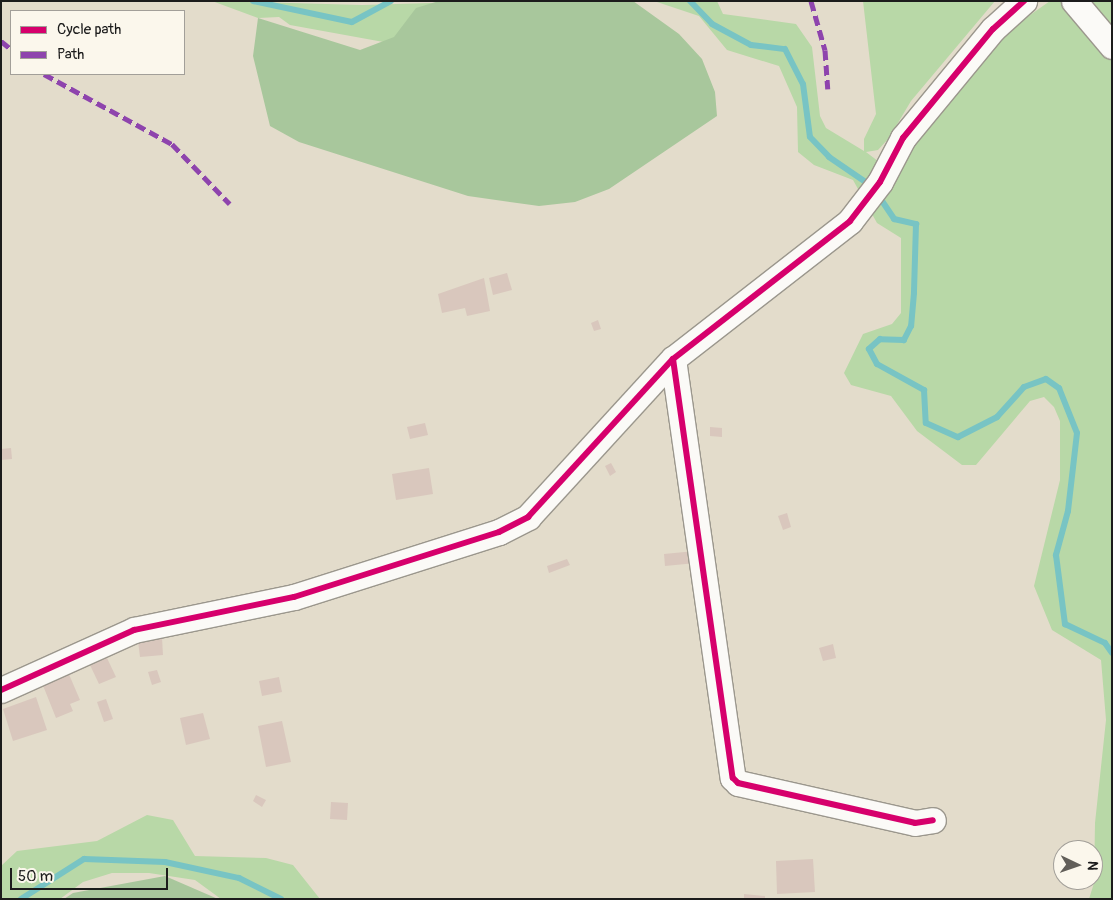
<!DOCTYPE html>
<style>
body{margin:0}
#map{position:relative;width:1113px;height:900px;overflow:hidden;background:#e3dccb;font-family:Pangolin,sans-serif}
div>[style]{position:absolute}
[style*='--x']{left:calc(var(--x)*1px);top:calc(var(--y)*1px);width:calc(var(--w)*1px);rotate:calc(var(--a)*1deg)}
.green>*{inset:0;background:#b8d8a7}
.forest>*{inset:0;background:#a8c79c}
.stream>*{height:6px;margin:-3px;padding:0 3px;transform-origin:3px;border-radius:3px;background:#78c4c4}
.building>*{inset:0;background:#d9c7bd}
.roads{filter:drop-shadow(1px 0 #9b978d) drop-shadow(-1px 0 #9b978d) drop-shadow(0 1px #9b978d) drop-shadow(0 -1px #9b978d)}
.street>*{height:25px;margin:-12.5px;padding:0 12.5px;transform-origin:12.5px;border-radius:12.5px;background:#fbfaf7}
.quiet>*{height:5px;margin-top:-2.5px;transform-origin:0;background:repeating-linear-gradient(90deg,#8e44ad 0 10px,transparent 0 15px)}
.cycleway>*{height:6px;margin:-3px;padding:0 3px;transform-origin:3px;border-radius:3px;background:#d6006c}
span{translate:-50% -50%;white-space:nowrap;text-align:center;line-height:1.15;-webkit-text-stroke:4.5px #fbf7ec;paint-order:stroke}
.frame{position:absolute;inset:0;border:2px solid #1c1c1c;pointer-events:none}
.legend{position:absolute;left:10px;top:10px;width:175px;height:65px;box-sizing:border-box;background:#fbf7ec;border:1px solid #a29f99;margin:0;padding:6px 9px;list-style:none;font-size:15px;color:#1c1c1c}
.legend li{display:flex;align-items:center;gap:10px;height:25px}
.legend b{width:25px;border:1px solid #a29f99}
.north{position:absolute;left:1053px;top:840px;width:50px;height:50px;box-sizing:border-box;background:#fbf7ec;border:1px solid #a29f99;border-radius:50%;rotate:93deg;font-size:14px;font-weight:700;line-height:20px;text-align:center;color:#1c1c1c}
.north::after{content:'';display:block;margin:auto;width:18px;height:22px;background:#625f59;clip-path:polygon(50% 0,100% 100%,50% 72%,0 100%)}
.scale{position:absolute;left:10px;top:868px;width:158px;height:22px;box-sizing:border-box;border:2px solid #1c1c1c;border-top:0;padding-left:6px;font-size:15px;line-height:18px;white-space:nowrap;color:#1c1c1c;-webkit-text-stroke:4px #fbf7ec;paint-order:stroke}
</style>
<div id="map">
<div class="green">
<div style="clip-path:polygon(212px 1px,362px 5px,499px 1px,389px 43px,290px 25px,279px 17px,258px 18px)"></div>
<div style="clip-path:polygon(654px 1px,717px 1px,723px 14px,796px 24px,812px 47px,820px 116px,826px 128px,864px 151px,864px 139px,876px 114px,863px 1px,995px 1px,911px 101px,889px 138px,878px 150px,866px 152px,895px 174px,912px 145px,995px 44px,1023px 20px,1050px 1px,1112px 1px,1112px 899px,1089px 899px,1094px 883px,1095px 823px,1106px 720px,1101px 660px,1052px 630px,1034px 586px,1060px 480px,1060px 421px,1054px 407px,1044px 397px,1030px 401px,976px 465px,962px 465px,917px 431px,891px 396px,851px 385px,844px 373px,863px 334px,892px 324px,901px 313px,901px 238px,877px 223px,853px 180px,814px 165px,798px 152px,797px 107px,779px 66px,727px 50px,699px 16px)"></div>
<div style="clip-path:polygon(147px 815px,173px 820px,195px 856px,266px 858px,293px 865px,320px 899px,221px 899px,195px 880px,149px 873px,112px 873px,83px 882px,60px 899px,1px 899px,1px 866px,17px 851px,97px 841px)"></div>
</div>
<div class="forest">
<div style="clip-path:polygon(439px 1px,633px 1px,679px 34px,702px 59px,715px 92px,717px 116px,609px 189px,575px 202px,539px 206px,468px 196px,299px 142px,270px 126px,253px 56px,258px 18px,360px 50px,394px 37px,416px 8px)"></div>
<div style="clip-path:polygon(165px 876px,218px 899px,64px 899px,73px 893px)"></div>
</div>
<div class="stream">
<div style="--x:253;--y:1;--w:101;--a:12"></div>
<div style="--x:352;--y:22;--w:44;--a:-28.3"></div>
<div style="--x:690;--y:1;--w:32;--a:46"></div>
<div style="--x:712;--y:24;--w:44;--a:28.3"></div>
<div style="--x:751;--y:45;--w:34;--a:7"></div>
<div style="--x:785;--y:49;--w:39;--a:63"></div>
<div style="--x:803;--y:84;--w:53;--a:82.5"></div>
<div style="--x:810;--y:137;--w:28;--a:46"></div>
<div style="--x:829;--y:157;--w:50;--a:34.3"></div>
<div style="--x:878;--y:195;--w:29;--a:56"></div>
<div style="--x:894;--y:219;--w:23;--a:13"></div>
<div style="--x:916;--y:224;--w:69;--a:91.7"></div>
<div style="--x:914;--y:293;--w:33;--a:95"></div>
<div style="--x:911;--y:326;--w:16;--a:117"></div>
<div style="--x:904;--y:340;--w:24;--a:-178"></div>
<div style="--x:880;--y:339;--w:15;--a:138"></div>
<div style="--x:869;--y:349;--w:17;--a:62"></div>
<div style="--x:877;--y:364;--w:54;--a:29"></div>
<div style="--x:924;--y:390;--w:33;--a:87"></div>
<div style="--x:926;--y:423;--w:35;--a:24"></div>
<div style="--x:958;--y:437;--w:44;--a:-27.1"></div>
<div style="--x:997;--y:417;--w:40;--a:-48"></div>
<div style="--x:1024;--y:387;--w:23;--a:-20"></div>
<div style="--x:1046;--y:379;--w:16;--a:35"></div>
<div style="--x:1059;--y:388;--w:48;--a:68.2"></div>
<div style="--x:1077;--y:433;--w:79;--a:96.6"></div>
<div style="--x:1068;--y:511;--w:46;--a:105.3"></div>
<div style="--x:1056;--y:555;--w:70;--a:82.6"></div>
<div style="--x:1065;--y:624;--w:44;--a:25.4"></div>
<div style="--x:1105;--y:643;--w:12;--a:55"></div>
<div style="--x:21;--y:899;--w:75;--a:-32.4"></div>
<div style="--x:84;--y:859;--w:81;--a:2.1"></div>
<div style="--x:165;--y:862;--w:76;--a:12.2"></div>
<div style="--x:239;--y:878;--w:47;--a:26.6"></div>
</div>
<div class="building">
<div style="clip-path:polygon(507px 273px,512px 290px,493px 295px,489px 278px)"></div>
<div style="clip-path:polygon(484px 278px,490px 311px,467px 316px,465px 308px,442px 313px,438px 294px)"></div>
<div style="clip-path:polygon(598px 320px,601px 329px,594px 331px,591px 323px)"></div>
<div style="clip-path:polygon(425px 423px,428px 435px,410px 439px,407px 427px)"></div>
<div style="clip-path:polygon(710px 427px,722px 428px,722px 437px,710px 436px)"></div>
<div style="clip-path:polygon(11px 448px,12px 459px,1px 460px,1px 449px)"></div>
<div style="clip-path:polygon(611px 463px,616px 472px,610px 476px,605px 466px)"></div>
<div style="clip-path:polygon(429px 468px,433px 494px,396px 500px,392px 474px)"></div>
<div style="clip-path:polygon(787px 513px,791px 527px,783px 530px,778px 516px)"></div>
<div style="clip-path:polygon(695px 551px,696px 563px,665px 566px,664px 554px)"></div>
<div style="clip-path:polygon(567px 559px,570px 565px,549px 573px,547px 566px)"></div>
<div style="clip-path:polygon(162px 638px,163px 655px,140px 657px,138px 641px)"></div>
<div style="clip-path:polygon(833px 644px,836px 658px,823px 661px,819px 648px)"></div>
<div style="clip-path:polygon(107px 658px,116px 677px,99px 684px,90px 665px)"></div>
<div style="clip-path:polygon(157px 670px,161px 682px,152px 685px,148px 672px)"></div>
<div style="clip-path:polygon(68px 672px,80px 700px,70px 704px,73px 711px,56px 718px,42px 683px)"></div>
<div style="clip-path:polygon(279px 677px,282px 692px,262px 696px,259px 681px)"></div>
<div style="clip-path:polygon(36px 697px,47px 730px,13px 741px,3px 709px)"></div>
<div style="clip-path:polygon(106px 699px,113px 719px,104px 722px,97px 702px)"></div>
<div style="clip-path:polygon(203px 713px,210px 739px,186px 745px,180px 718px)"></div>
<div style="clip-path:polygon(282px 721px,291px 762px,266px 767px,258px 726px)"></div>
<div style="clip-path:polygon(256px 795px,266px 800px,262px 807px,253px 801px)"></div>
<div style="clip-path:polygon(331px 802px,348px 803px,347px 820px,330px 819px)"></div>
<div style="clip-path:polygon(813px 859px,815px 892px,777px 894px,776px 861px)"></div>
<div style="clip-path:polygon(744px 894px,765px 896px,765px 899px,744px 899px)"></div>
</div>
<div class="roads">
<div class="street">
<div style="--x:1074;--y:1;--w:59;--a:49.8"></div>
<div style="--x:673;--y:359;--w:423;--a:81.9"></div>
<div style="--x:733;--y:778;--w:7;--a:45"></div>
<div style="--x:738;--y:783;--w:181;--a:12.7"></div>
<div style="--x:915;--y:823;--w:18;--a:-9"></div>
<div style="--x:1;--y:690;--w:146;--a:-24.3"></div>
<div style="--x:134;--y:630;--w:163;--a:-11.7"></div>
<div style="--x:294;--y:597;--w:215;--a:-17.6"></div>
<div style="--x:499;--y:532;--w:33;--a:-27"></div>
<div style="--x:528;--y:517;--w:214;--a:-47.5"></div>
<div style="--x:673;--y:359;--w:224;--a:-37.9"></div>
<div style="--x:850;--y:221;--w:49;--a:-52.4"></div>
<div style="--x:880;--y:182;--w:50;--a:-62.4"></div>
<div style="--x:903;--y:138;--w:141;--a:-50.5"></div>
<div style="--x:993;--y:29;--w:42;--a:-42.1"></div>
</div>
</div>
<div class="quiet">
<div style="--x:811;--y:1;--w:51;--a:74.1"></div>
<div style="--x:825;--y:50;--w:39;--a:86"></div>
<div style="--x:1;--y:41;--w:13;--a:39"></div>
<div style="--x:44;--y:74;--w:146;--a:28.7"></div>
<div style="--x:172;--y:144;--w:83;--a:46"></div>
</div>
<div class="cycleway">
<div style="--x:673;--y:359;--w:423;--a:81.9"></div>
<div style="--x:733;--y:778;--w:7;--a:45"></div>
<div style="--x:738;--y:783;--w:181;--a:12.7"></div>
<div style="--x:915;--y:823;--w:18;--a:-9"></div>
<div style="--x:1;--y:690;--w:146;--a:-24.3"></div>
<div style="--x:134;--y:630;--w:163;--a:-11.7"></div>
<div style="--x:294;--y:597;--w:215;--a:-17.6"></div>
<div style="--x:499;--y:532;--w:33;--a:-27"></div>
<div style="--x:528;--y:517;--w:214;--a:-47.5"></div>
<div style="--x:673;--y:359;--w:224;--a:-37.9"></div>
<div style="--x:850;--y:221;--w:49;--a:-52.4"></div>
<div style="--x:880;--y:182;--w:50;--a:-62.4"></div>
<div style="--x:903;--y:138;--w:141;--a:-50.5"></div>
<div style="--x:993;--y:29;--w:42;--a:-42.1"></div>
</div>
<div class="frame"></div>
<ul class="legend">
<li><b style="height:6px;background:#d6006c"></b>Cycle path</li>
<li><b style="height:6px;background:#8e44ad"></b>Path</li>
</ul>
<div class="north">N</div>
<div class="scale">50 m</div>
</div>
